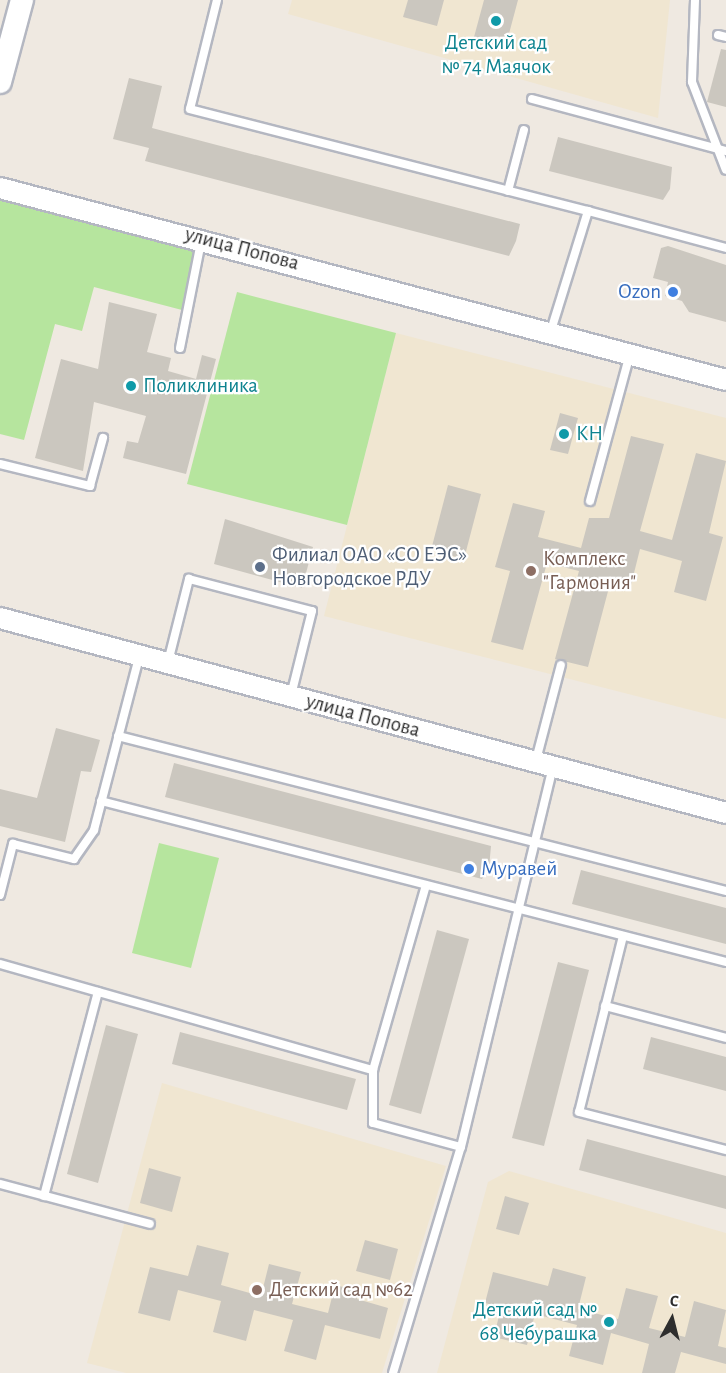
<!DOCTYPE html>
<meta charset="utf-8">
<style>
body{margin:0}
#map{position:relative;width:726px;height:1373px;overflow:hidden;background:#efe9e1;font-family:"Alegreya Sans",sans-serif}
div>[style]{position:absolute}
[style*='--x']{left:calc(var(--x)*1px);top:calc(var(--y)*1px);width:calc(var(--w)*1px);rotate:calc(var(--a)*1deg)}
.education>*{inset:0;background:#f0e6d1}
.green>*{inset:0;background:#b6e59e}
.building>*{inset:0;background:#cbc7bf}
.roads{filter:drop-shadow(2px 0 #b4b7c1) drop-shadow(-2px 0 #b4b7c1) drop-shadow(0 2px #b4b7c1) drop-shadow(0 -2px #b4b7c1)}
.service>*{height:8px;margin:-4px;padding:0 4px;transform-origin:4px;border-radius:4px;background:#fff}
.tertiary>*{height:20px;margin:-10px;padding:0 10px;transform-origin:10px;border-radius:10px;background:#fff}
.secondary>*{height:22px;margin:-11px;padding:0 11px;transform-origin:11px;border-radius:11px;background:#fff}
.dots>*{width:16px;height:16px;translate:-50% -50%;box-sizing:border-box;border:3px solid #fff;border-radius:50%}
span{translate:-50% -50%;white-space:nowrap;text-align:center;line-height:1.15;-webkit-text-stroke:4.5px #fff;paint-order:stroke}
.culture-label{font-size:21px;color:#0d838f}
.left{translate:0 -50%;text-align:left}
.right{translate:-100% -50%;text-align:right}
.street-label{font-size:21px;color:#2e2e2e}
.shop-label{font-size:21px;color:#366cbe}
.service-label{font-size:21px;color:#4e5e75}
.education-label{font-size:21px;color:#785e54}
.north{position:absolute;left:642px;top:1289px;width:60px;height:60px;-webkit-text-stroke:4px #fff;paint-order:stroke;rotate:7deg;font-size:16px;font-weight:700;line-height:24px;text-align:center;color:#2e2e2e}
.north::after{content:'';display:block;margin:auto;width:21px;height:27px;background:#2e2e2e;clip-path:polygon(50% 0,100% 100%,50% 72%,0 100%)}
</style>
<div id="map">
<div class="education">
<div style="clip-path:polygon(292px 0,670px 0,658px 118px,288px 14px)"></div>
<div style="clip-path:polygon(396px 333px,726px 418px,726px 719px,324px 616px)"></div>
<div style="clip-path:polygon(162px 1083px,446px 1166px,382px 1373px,126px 1373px,87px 1363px)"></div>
<div style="clip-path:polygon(509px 1171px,726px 1233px,726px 1373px,437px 1373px,488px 1182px)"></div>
</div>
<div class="green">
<div style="clip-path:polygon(0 198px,197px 251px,182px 310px,94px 287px,82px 331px,55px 324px,24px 440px,0 434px)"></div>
<div style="clip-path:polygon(237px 292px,396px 333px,347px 525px,187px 484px)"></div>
<div style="clip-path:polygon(159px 843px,219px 858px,191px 968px,132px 953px)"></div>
</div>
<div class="building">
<div style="clip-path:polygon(408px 0,444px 0,437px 26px,403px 17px)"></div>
<div style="clip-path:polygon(484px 0,518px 0,506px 45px,474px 37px)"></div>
<div style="clip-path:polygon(721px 49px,726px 50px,726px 107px,707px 102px)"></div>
<div style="clip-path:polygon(129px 78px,162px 86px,152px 128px,520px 224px,516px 241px,509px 256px,145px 161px,149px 148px,113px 139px)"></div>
<div style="clip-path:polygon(558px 137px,672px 167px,670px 189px,663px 200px,549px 171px)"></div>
<div style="clip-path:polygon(668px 246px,726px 265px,726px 322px,689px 312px,682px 301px,665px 296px,668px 282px,653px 278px,661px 248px)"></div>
<div style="clip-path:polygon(109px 302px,157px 314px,147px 352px,171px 358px,168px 371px,196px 379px,202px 355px,216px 359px,186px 474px,123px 458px,127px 441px,138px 443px,146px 416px,94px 402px,83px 471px,35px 458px,61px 359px,98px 369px)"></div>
<div style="clip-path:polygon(560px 413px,578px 418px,568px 454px,550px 450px)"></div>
<div style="clip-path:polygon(631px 436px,664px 444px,640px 531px,672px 540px,696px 453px,726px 461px,709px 533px,723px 537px,706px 601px,674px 592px,682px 561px,640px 549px,631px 585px,611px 580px,588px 667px,555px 659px,579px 571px,547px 563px,523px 650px,491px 642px,510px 571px,495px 567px,513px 503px,545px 511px,538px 537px,581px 548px,589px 518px,609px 518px)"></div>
<div style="clip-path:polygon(448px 485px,481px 494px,464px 559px,431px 550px)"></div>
<div style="clip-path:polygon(225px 519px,313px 547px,302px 588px,214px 564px)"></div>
<div style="clip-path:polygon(56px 728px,100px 740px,91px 772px,81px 771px,65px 842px,0 826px,0 789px,37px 798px)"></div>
<div style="clip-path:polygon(174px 763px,491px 846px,489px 868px,482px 879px,165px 797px)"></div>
<div style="clip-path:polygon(581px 870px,726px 908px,726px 944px,572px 904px)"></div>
<div style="clip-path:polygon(437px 930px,469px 939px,421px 1114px,389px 1105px)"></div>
<div style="clip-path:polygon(558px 962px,589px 970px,544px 1146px,512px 1138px)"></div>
<div style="clip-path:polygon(106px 1025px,138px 1034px,98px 1183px,67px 1174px)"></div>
<div style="clip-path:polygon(180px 1032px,356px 1079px,347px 1110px,172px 1064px)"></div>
<div style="clip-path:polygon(651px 1037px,726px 1057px,726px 1091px,643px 1069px)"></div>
<div style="clip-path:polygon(587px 1139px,726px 1176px,726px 1209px,579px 1170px)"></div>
<div style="clip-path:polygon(149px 1168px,181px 1177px,172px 1212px,140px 1203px)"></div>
<div style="clip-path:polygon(505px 1196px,529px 1203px,519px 1235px,496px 1229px)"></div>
<div style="clip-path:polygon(365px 1240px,398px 1249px,390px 1280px,356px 1271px)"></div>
<div style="clip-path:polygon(197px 1245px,229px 1253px,221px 1285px,261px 1296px,269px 1264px,301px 1272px,292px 1304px,328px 1313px,335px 1285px,359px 1291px,357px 1299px,388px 1308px,380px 1339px,325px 1325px,316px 1360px,284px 1351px,293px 1320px,254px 1310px,246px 1341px,213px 1332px,221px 1301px,178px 1290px,170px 1321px,138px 1313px,150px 1267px,188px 1276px)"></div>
<div style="clip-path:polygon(553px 1268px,586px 1277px,578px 1309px,618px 1319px,626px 1288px,658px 1296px,649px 1328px,685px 1337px,694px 1301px,726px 1310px,718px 1346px,726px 1348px,726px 1364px,681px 1352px,675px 1373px,642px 1373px,649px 1344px,611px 1333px,603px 1365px,569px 1356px,577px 1325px,535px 1314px,527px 1345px,494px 1337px,501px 1307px,485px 1303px,493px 1272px,548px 1286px)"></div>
</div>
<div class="roads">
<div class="service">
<div style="--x:217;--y:0;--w:112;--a:103.9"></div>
<div style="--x:190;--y:109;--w:411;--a:14.4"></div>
<div style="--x:588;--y:211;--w:129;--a:107.2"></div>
<div style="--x:695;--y:0;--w:82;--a:92.1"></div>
<div style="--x:692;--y:82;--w:94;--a:68.9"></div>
<div style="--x:718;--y:35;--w:8;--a:14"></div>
<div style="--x:532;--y:99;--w:201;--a:15"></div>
<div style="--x:508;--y:191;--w:63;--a:-75.3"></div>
<div style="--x:588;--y:211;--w:143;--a:15"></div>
<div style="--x:180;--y:348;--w:108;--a:-78.8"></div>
<div style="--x:0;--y:464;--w:93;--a:13.7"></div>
<div style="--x:90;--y:486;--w:50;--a:-74.8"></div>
<div style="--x:590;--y:501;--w:149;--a:-74.8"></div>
<div style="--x:168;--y:662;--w:86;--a:-75.8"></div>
<div style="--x:189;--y:579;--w:127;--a:14.6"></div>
<div style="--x:312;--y:611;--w:87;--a:104"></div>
<div style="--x:118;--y:736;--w:627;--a:14.3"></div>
<div style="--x:536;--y:760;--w:98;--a:-75.3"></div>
<div style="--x:101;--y:801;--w:645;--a:14.45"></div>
<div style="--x:0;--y:895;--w:53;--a:-75.7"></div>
<div style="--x:13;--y:844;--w:63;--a:13.8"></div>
<div style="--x:74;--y:859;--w:35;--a:-55"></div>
<div style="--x:94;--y:830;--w:179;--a:-75.4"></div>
<div style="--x:623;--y:936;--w:181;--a:104"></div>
<div style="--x:579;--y:1112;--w:152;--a:14.5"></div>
<div style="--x:0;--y:964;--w:388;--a:15.9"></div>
<div style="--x:373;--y:1070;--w:192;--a:-74"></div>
<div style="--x:605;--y:1006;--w:125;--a:14.8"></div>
<div style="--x:373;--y:1070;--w:53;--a:90"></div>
<div style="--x:373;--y:1123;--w:91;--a:15.3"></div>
<div style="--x:0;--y:1184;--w:155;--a:14.9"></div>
<div style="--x:44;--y:1196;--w:211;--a:-75.2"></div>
<div style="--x:393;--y:1373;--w:236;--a:-73.3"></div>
<div style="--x:461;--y:1147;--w:390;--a:-76.4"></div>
</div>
<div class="tertiary">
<div style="--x:0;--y:188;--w:751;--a:14.81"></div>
<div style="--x:0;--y:618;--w:752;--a:15.03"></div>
</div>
<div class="secondary">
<div style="--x:0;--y:82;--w:85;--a:-75"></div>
</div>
</div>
<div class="dots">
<div style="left:496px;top:21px;background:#0f9aa8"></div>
<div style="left:673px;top:292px;background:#3f7fe0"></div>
<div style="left:131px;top:386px;background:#0f9aa8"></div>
<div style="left:564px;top:434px;background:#0f9aa8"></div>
<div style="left:260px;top:567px;background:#5c6f8a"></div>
<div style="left:531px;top:571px;background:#8d6e63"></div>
<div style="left:469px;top:869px;background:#3f7fe0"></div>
<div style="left:257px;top:1290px;background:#8d6e63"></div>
<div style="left:609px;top:1322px;background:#0f9aa8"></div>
</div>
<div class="culture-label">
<span style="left:496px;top:55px">Детский сад<br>№ 74 Маячок</span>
<span class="left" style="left:143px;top:386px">Поликлиника</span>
<span class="left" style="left:576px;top:434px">КН</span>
<span class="right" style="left:597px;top:1322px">Детский сад №<br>68 Чебурашка</span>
</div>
<div class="street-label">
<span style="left:242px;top:249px;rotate:15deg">улица Попова</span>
<span style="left:363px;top:716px;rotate:15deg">улица Попова</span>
</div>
<div class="shop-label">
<span class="right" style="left:661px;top:292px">Ozon</span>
<span class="left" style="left:481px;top:869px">Муравей</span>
</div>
<div class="service-label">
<span class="left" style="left:272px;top:567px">Филиал ОАО «СО ЕЭС»<br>Новгородское РДУ</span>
</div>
<div class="education-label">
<span class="left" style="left:543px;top:571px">Комплекс<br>"Гармония"</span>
<span class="left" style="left:269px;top:1290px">Детский сад №62</span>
</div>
<div class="north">С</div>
</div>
